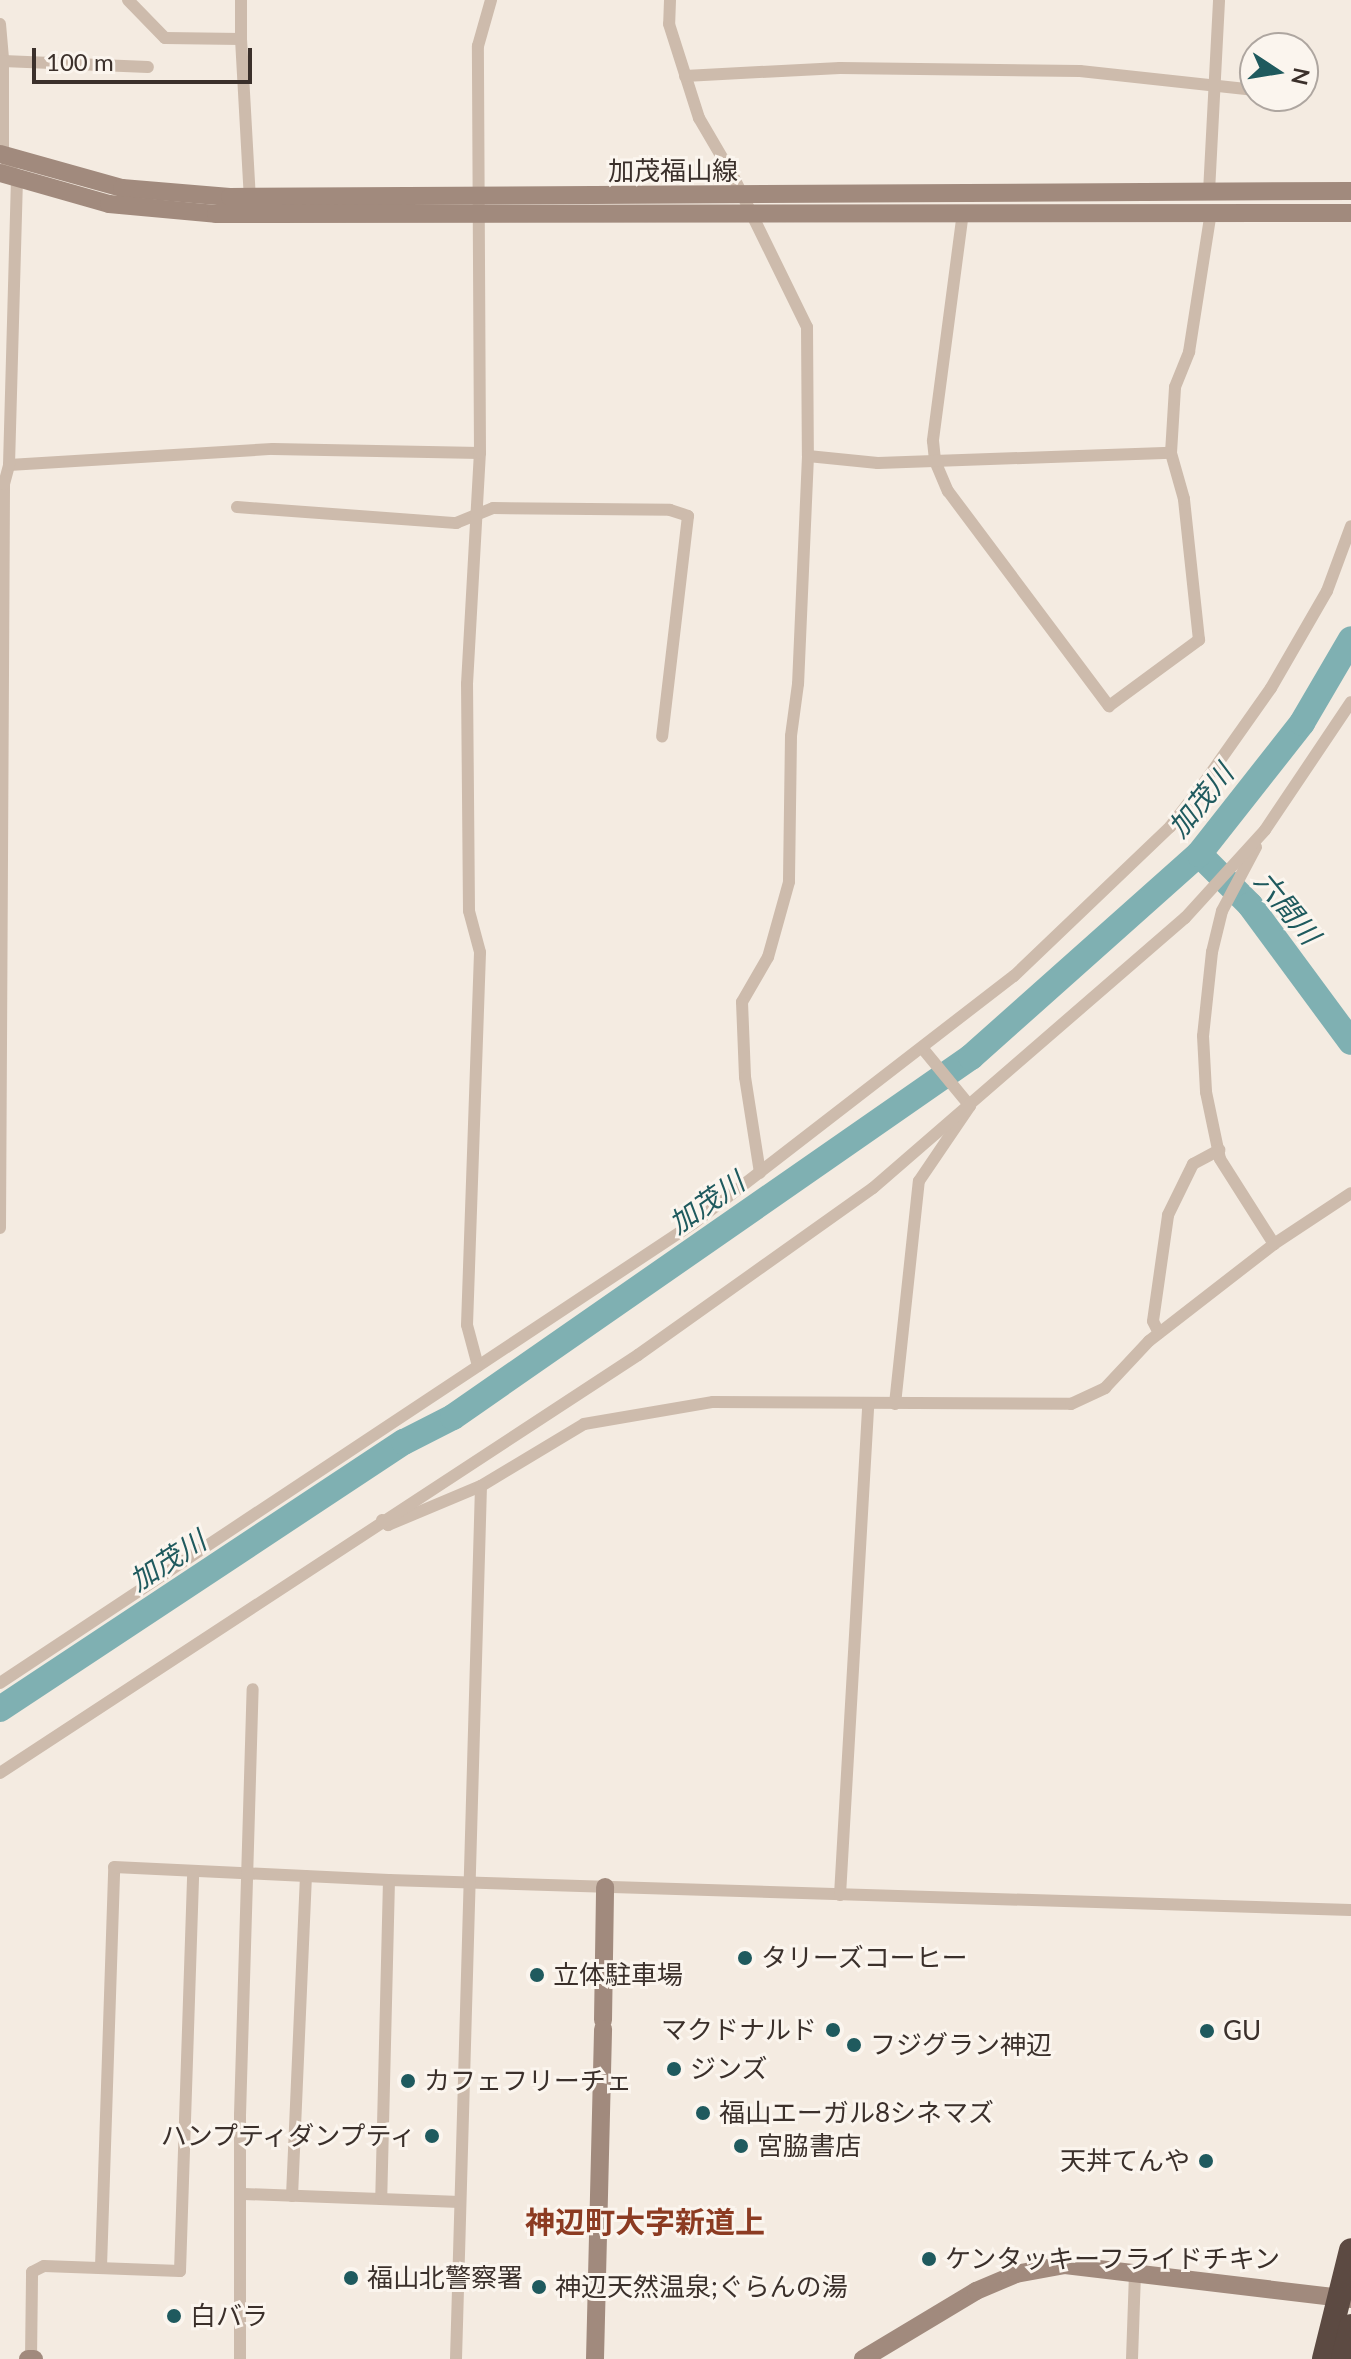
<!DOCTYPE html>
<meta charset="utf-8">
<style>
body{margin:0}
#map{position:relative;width:1351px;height:2359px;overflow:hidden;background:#f4ebe1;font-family:Lato,"Noto Sans JP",sans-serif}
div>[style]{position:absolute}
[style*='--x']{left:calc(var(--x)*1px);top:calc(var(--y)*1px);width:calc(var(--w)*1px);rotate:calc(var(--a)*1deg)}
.river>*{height:26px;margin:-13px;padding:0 13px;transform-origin:13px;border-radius:13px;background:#7fb0b2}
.street>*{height:12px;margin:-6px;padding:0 6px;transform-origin:6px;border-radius:6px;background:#cdbbac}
.secondary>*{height:18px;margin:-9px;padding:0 9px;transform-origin:9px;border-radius:9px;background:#a18a7d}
.highway>*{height:24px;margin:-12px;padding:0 12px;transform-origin:12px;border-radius:12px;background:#5c4a42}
.dots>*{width:22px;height:22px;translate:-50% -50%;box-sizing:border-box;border:4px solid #fbf5ee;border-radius:50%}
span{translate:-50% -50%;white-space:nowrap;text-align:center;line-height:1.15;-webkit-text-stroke:6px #fbf5ee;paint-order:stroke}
.street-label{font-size:26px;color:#3b302b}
.poi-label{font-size:26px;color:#3b302b}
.left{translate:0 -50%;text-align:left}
.right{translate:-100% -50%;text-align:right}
.water-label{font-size:28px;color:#1f5a5e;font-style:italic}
.quarter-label{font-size:30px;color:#8c3b22;font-weight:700}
.north{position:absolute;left:1239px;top:32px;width:80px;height:80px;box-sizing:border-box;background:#fbf5ee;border:2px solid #aea6a0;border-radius:50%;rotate:102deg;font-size:22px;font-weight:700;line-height:32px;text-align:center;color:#3b302b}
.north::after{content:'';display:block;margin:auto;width:28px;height:36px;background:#1f5a5e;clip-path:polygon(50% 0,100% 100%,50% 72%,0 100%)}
.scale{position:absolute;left:32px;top:48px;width:220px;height:36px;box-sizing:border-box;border:4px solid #3b302b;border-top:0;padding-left:10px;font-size:24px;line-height:28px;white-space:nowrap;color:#3b302b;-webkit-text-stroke:6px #fbf5ee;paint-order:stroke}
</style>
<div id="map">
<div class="river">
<div style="--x:1199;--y:854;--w:72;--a:45"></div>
<div style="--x:1250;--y:905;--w:170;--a:53.6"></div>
<div style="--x:0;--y:1709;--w:484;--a:-33.5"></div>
<div style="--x:404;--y:1442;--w:55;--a:-27"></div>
<div style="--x:453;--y:1417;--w:631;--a:-34.8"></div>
<div style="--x:971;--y:1057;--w:305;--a:-41.7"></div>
<div style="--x:1199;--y:854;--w:167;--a:-51.8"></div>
<div style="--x:1302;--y:723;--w:97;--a:-59.7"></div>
</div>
<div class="street">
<div style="--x:128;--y:0;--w:53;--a:45.8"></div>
<div style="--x:165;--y:38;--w:76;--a:0.8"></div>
<div style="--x:241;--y:39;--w:162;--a:86.8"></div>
<div style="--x:241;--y:0;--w:39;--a:90"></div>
<div style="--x:670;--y:0;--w:24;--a:92"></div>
<div style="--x:669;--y:24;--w:99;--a:72.3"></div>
<div style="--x:699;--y:118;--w:69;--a:59.7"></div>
<div style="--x:734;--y:178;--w:166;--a:63.9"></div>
<div style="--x:807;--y:327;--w:129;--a:89.6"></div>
<div style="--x:808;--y:456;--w:228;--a:92.5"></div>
<div style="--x:798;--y:684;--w:52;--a:97.7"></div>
<div style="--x:791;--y:736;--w:146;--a:90.8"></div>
<div style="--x:789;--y:882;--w:78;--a:105.6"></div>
<div style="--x:768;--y:957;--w:52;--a:120"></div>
<div style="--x:742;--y:1002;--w:75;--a:87.7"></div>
<div style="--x:745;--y:1077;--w:97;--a:81.1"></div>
<div style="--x:0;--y:24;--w:37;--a:85"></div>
<div style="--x:3;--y:61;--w:145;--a:2.4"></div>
<div style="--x:685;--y:76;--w:155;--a:-3"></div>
<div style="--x:840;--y:68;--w:240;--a:0.7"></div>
<div style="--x:1080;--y:71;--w:176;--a:6.2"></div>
<div style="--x:1286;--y:96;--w:6;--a:9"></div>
<div style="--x:1209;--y:192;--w:192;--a:-87"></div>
<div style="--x:963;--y:212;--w:231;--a:97.5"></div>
<div style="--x:933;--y:441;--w:20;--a:84"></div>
<div style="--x:935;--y:461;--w:33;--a:67"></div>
<div style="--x:948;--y:491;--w:269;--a:53.2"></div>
<div style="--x:1109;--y:706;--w:112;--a:-36.3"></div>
<div style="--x:1199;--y:640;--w:142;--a:-96.1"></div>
<div style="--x:1184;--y:499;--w:48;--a:-105.8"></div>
<div style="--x:1171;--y:453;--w:66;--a:-86.5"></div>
<div style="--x:1175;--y:387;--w:38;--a:-68"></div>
<div style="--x:1189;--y:352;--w:142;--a:-81.1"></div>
<div style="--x:808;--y:456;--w:70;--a:5.7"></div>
<div style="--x:878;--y:463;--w:293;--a:-2"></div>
<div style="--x:9;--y:465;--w:264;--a:-3.5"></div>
<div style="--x:273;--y:449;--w:207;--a:1.1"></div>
<div style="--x:237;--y:507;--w:220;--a:4.2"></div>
<div style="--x:456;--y:523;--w:40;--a:-22"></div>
<div style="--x:493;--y:508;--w:177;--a:0.6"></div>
<div style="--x:670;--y:510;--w:19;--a:18"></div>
<div style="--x:688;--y:516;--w:222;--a:96.7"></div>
<div style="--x:1256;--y:847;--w:72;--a:118"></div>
<div style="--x:1222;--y:911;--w:42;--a:103.7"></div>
<div style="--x:1212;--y:952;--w:84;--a:96.1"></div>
<div style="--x:1203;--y:1036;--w:56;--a:86.9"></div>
<div style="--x:1206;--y:1092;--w:68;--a:78.2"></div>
<div style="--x:1220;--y:1159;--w:101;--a:57.6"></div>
<div style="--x:0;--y:1228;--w:744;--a:-89.69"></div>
<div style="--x:4;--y:484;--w:20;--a:-75"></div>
<div style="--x:9;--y:465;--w:286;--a:-88.4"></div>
<div style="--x:17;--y:179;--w:27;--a:-121"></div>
<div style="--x:3;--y:156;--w:95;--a:-90"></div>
<div style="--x:1159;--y:1333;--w:13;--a:-117"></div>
<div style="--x:1153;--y:1321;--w:107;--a:-81.9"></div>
<div style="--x:1168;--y:1215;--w:57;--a:-63.9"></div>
<div style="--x:1193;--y:1164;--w:30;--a:-28"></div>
<div style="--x:478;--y:1366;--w:42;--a:-105"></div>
<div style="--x:467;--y:1325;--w:373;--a:-88"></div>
<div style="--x:480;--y:952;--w:42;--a:-105"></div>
<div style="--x:469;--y:911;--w:227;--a:-90.5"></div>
<div style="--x:467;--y:684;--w:231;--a:-86.8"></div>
<div style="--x:480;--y:453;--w:407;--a:-90.3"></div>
<div style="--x:478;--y:46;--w:48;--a:-74.2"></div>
<div style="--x:895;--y:1404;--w:224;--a:-83.9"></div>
<div style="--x:919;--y:1181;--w:91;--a:-55.8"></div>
<div style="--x:970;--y:1106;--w:74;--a:-129.5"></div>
<div style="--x:382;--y:1520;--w:8;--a:40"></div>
<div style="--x:388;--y:1525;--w:101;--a:-22.8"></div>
<div style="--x:481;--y:1486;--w:120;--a:-31"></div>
<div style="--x:584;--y:1424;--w:131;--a:-9.7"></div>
<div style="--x:713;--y:1402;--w:358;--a:0.3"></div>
<div style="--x:1071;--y:1404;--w:38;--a:-25"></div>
<div style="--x:1105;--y:1388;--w:64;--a:-46.9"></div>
<div style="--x:1149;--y:1341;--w:158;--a:-37.8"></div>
<div style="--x:1274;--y:1244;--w:92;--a:-33.5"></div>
<div style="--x:0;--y:1683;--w:833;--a:-33.54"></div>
<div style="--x:694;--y:1223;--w:404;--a:-37.7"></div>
<div style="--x:1014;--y:976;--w:216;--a:-43.7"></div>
<div style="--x:1170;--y:827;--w:56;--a:-52.3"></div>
<div style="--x:1204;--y:783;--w:116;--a:-54.8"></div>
<div style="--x:1271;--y:688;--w:112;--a:-60"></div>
<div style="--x:1327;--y:591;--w:69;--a:-69.7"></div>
<div style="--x:0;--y:1773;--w:763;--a:-33.23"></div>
<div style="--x:638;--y:1355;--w:288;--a:-35.4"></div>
<div style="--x:873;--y:1188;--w:413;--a:-40.9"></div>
<div style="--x:1185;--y:918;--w:119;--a:-47.7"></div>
<div style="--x:1265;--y:830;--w:154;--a:-56.1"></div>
<div style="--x:389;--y:1880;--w:962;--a:1.79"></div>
<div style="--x:840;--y:1895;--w:492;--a:-86.7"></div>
<div style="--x:244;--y:2194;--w:216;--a:2.1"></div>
<div style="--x:292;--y:2196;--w:320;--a:-87.5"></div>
<div style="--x:101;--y:2267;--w:400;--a:-88.1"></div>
<div style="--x:114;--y:1867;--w:275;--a:2.7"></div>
<div style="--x:389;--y:1880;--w:319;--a:91.4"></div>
<div style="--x:31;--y:2359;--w:87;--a:-89.3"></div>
<div style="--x:32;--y:2272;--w:13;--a:-27"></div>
<div style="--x:44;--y:2266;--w:136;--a:2.1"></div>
<div style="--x:180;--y:2271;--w:400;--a:-88.1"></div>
<div style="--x:240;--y:2359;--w:244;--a:-90"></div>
<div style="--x:240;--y:2115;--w:426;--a:-88.3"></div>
<div style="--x:456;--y:2359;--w:873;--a:-88.36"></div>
<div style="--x:1132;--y:2359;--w:86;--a:-88"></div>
</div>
<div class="secondary">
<div style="--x:0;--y:154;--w:127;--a:15.6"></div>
<div style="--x:122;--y:188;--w:108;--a:4.8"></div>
<div style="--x:230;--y:197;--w:1121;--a:-0.31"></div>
<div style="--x:0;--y:173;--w:113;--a:15.9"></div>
<div style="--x:109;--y:204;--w:107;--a:5.3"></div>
<div style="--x:216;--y:214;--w:1135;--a:-0.05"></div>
<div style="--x:603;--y:2020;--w:133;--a:-89.1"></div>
<div style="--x:28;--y:2359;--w:6;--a:0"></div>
<div style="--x:595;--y:2359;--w:330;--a:-88.6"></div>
<div style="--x:863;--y:2359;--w:132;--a:-31"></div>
<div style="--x:976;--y:2291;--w:43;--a:-23"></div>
<div style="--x:1016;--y:2274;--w:50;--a:-10.4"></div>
<div style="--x:1065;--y:2265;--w:288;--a:6.8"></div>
</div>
<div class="highway">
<div style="--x:1324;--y:2359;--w:112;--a:-76.1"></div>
<div style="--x:1343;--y:2359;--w:34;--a:-76"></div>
</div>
<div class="dots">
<div style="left:745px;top:1958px;background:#1f5a5e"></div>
<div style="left:537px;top:1975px;background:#1f5a5e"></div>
<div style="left:833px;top:2030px;background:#1f5a5e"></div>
<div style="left:1207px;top:2031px;background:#1f5a5e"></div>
<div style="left:854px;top:2045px;background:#1f5a5e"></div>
<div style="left:674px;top:2069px;background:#1f5a5e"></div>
<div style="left:408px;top:2081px;background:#1f5a5e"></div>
<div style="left:703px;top:2113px;background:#1f5a5e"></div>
<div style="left:432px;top:2136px;background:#1f5a5e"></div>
<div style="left:741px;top:2146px;background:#1f5a5e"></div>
<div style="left:1206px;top:2161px;background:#1f5a5e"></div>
<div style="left:929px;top:2259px;background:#1f5a5e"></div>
<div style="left:351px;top:2278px;background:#1f5a5e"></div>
<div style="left:539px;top:2287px;background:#1f5a5e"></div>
<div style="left:174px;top:2316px;background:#1f5a5e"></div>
</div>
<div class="street-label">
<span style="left:673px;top:171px">加茂福山線</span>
</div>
<div class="poi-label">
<span class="left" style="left:761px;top:1958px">タリーズコーヒー</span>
<span class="left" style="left:553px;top:1975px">立体駐車場</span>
<span class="right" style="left:817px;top:2030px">マクドナルド</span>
<span class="left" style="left:1223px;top:2031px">GU</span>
<span class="left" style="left:870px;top:2045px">フジグラン神辺</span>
<span class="left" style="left:690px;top:2069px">ジンズ</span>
<span class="left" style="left:424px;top:2081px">カフェフリーチェ</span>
<span class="left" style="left:719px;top:2113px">福山エーガル8シネマズ</span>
<span class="right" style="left:416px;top:2136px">ハンプティダンプティ</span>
<span class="left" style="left:757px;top:2146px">宮脇書店</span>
<span class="right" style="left:1190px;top:2161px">天丼てんや</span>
<span class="left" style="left:945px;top:2259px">ケンタッキーフライドチキン</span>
<span class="left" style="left:367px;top:2278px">福山北警察署</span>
<span class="left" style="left:555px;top:2287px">神辺天然温泉;ぐらんの湯</span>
<span class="left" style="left:190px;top:2316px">白バラ</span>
</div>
<div class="water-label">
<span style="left:1200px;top:800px;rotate:-51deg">加茂川</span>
<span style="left:1288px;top:907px;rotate:51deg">六間川</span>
<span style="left:706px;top:1202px;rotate:-35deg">加茂川</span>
<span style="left:167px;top:1560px;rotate:-33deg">加茂川</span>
</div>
<div class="quarter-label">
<span style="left:645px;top:2221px">神辺町大字新道上</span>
</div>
<div class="north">N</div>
<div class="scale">100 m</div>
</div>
